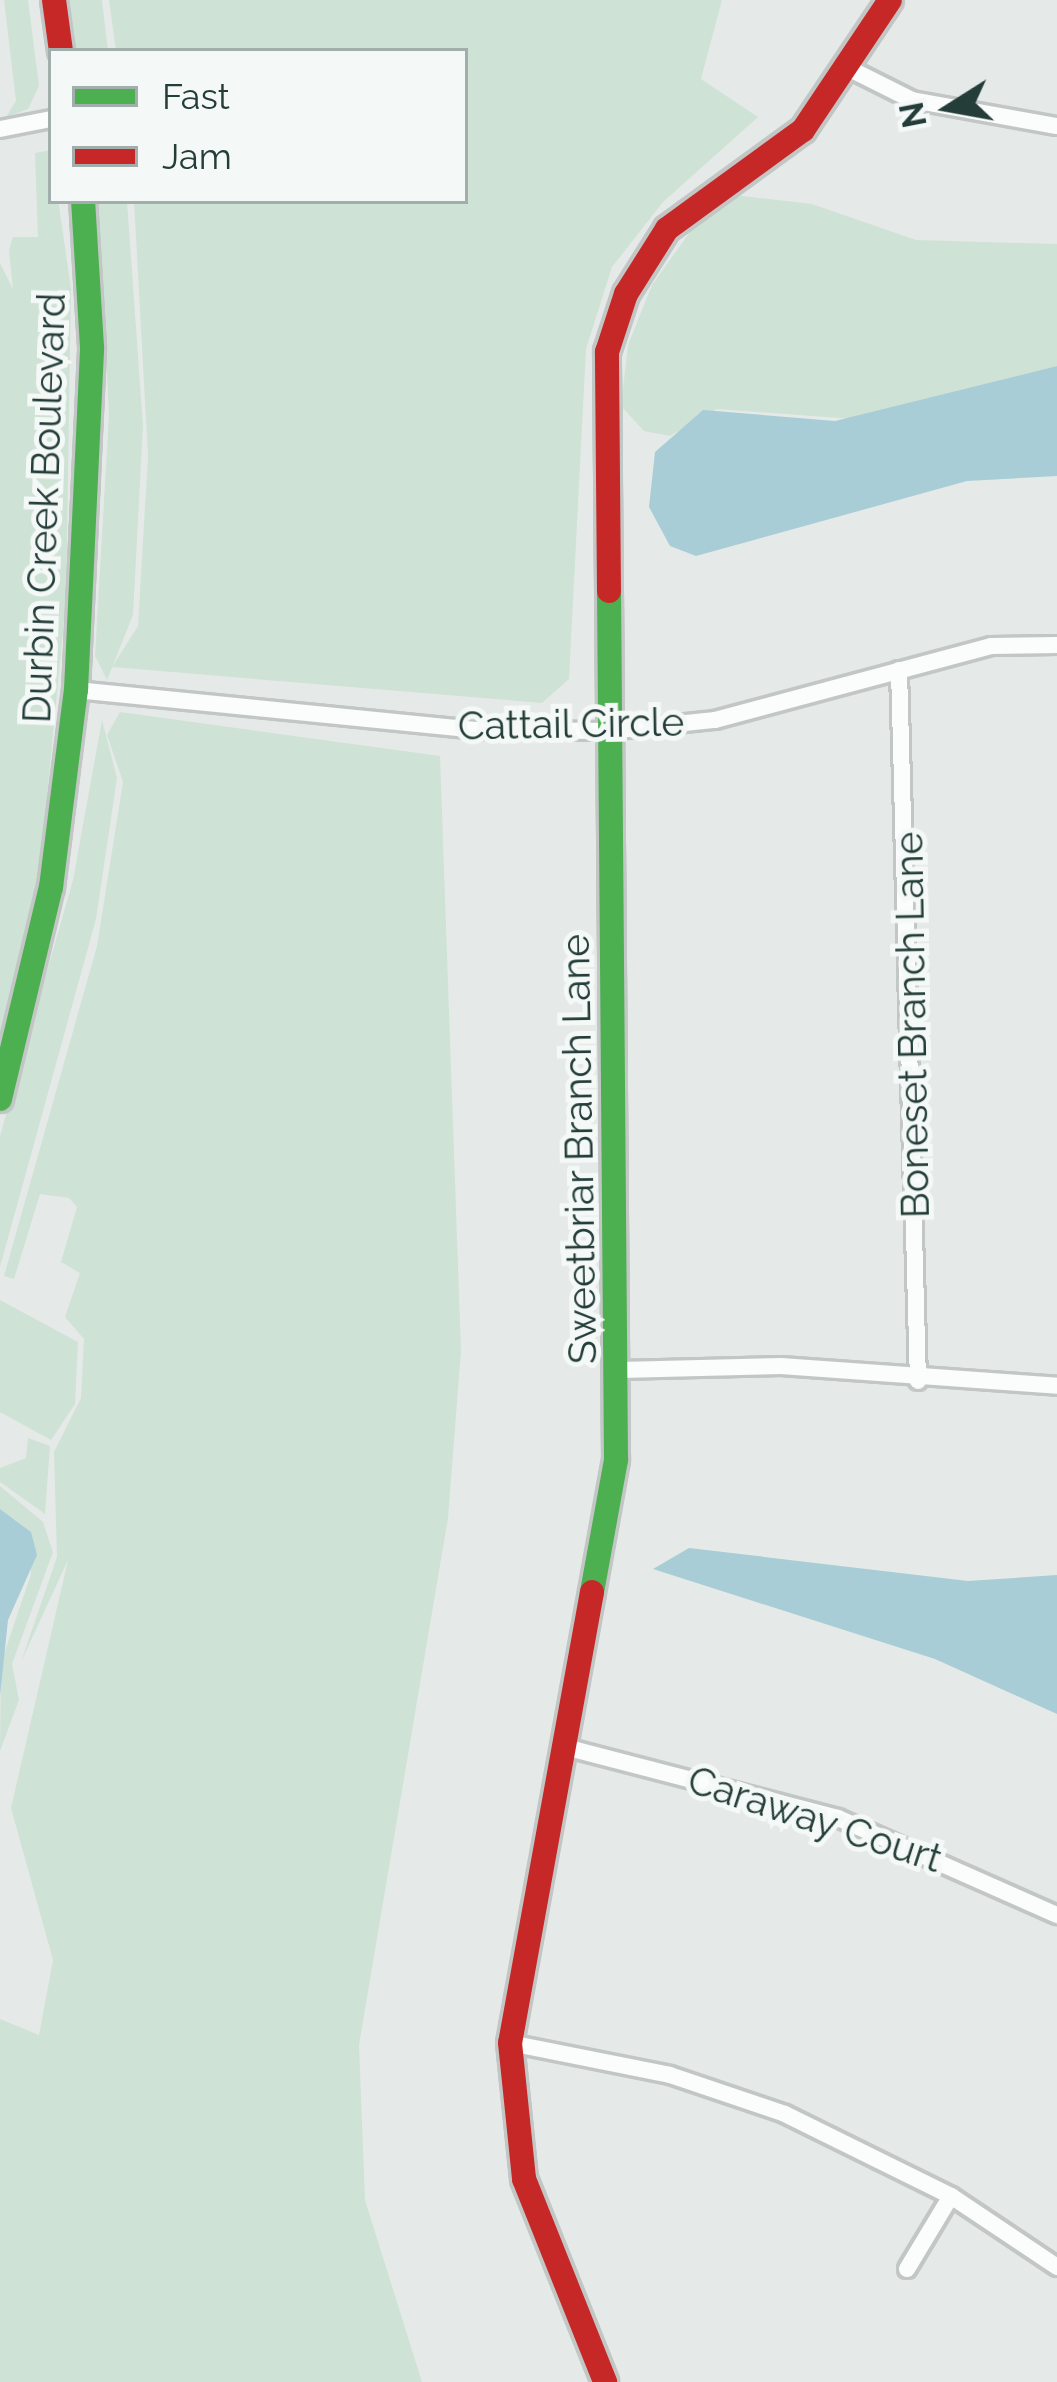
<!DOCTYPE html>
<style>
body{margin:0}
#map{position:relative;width:1057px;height:2382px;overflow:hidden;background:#e5eae8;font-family:Raleway,sans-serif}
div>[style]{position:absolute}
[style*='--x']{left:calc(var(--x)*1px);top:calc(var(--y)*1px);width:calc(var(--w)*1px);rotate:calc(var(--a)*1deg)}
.green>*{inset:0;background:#cfe2d6}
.water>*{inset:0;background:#a8cdd6}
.roads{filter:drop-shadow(3px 0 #c2c7c5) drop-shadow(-3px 0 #c2c7c5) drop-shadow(0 3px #c2c7c5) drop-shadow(0 -3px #c2c7c5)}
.street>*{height:16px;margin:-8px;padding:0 8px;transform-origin:8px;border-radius:8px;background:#fbfcfc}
.fast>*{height:24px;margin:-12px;padding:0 12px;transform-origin:12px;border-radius:12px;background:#4caf50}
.jam>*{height:24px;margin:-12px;padding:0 12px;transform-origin:12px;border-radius:12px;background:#c62828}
span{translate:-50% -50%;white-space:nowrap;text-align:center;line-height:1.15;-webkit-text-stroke:10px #f4f9f7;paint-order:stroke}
.street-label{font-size:39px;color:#243d38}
.legend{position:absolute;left:48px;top:48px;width:420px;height:156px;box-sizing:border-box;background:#f4f9f7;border:3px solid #a1aeab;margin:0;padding:15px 21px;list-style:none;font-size:36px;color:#243d38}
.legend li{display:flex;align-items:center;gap:24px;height:60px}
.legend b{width:60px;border:3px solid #a1aeab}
.north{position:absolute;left:889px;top:48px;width:120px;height:120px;-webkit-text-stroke:9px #f4f9f7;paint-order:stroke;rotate:259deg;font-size:33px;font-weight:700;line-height:48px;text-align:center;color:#243d38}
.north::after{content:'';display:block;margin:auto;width:42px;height:54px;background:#243d38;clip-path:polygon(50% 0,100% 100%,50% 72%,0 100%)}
</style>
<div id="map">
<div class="green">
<div style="clip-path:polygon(4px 0,28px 0,39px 86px,28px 109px,6px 117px,16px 101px)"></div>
<div style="clip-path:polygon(68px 0,102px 0,108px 51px,76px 51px)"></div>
<div style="clip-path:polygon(109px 0,722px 0,701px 79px,758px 117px,663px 202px,612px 267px,586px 349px,569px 679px,542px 703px,112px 667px,138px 626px,148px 456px,134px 201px,465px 201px,465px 51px,116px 51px)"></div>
<div style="clip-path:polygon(51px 150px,71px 289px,66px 600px,39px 879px,0 1057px,0 263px,13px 289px,9px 250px,13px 237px,38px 237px,35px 153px)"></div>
<div style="clip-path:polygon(718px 193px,812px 204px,916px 240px,1057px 244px,1057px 366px,853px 419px,717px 409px,670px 436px,644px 431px,621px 406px,628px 345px,652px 285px)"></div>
<div style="clip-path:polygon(98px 201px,127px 201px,143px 426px,133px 615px,107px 680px,95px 656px,109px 414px)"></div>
<div style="clip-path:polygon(120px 712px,440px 756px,461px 1351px,448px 1518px,359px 2045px,365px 2200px,422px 2382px,0 2382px,0 2019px,39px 2035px,53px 1960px,11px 1808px,68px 1560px,21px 1662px,57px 1557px,54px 1452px,81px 1398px,84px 1339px,65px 1317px,80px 1273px,61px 1262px,77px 1207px,69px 1198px,40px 1194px,14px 1279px,4px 1276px,97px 946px,123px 782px,107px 735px)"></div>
<div style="clip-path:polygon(102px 720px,117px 778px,96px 919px,0 1267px,0 1136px,73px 880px)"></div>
<div style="clip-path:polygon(0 1300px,78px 1342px,75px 1404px,51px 1440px,0 1412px)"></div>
<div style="clip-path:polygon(28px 1438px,50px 1446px,45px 1514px,0 1482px,0 1468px,26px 1458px)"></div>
<div style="clip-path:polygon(0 1486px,43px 1522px,53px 1552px,12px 1664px,19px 1700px,0 1751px,1px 1663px,31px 1574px,31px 1532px,0 1509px)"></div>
</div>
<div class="water">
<div style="clip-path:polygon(1057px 366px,1057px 476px,967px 481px,696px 556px,670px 546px,649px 507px,655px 452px,703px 410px,835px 421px)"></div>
<div style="clip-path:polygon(0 1509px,31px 1532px,37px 1555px,8px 1620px,0 1696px)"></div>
<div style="clip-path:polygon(689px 1548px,968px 1581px,1057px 1575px,1057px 1714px,935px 1659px,653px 1569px)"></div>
</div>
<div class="roads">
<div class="street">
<div style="--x:848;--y:68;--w:72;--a:26.6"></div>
<div style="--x:912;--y:100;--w:147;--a:10.2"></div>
<div style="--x:0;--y:129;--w:52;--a:-11.1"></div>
<div style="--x:899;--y:670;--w:711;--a:88.47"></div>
<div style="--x:76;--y:690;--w:404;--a:5.7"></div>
<div style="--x:478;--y:730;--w:130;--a:0.4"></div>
<div style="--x:608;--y:731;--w:108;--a:-5.9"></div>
<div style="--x:715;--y:720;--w:286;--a:-15"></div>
<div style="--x:991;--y:646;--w:66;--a:-0.9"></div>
<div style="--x:620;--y:1370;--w:161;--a:-1.4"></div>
<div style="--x:781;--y:1366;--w:277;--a:4.1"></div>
<div style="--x:565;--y:1747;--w:282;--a:14.6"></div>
<div style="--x:838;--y:1818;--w:240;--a:23.9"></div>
<div style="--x:510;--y:2043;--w:163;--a:11.3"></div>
<div style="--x:670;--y:2075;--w:121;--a:18.7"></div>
<div style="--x:785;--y:2114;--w:185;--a:26.3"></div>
<div style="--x:951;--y:2196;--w:128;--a:33.8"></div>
<div style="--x:907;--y:2269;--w:85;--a:-58.9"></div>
</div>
<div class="fast">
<div style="--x:0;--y:1099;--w:218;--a:-76.5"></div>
<div style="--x:51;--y:887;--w:199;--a:-82.8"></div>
<div style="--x:76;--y:690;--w:343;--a:-87.3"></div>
<div style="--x:92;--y:347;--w:146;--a:-93.5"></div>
<div style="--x:592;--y:1592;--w:134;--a:-79.7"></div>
<div style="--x:616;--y:1460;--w:869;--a:-90.46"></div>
</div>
<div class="jam">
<div style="--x:54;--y:0;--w:51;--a:82.2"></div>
<div style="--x:609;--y:591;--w:239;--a:-90.5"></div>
<div style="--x:607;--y:352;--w:61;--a:-71.9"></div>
<div style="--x:626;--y:294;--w:77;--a:-57.8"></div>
<div style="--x:667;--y:229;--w:168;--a:-36.1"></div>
<div style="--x:803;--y:130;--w:156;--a:-56.2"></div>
<div style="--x:592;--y:1592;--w:458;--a:100.3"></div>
<div style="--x:510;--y:2043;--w:137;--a:84.1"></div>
<div style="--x:524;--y:2179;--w:219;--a:68.2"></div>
</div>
</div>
<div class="street-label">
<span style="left:44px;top:508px;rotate:-88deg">Durbin Creek Boulevard</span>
<span style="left:571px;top:724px;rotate:-1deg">Cattail Circle</span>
<span style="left:912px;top:1025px;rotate:-91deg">Boneset Branch Lane</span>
<span style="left:579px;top:1149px;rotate:-91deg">Sweetbriar Branch Lane</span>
<span style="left:815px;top:1819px;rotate:18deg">Caraway Court</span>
</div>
<ul class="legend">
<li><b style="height:15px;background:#4caf50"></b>Fast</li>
<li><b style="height:15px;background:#c62828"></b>Jam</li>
</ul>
<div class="north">N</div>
</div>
